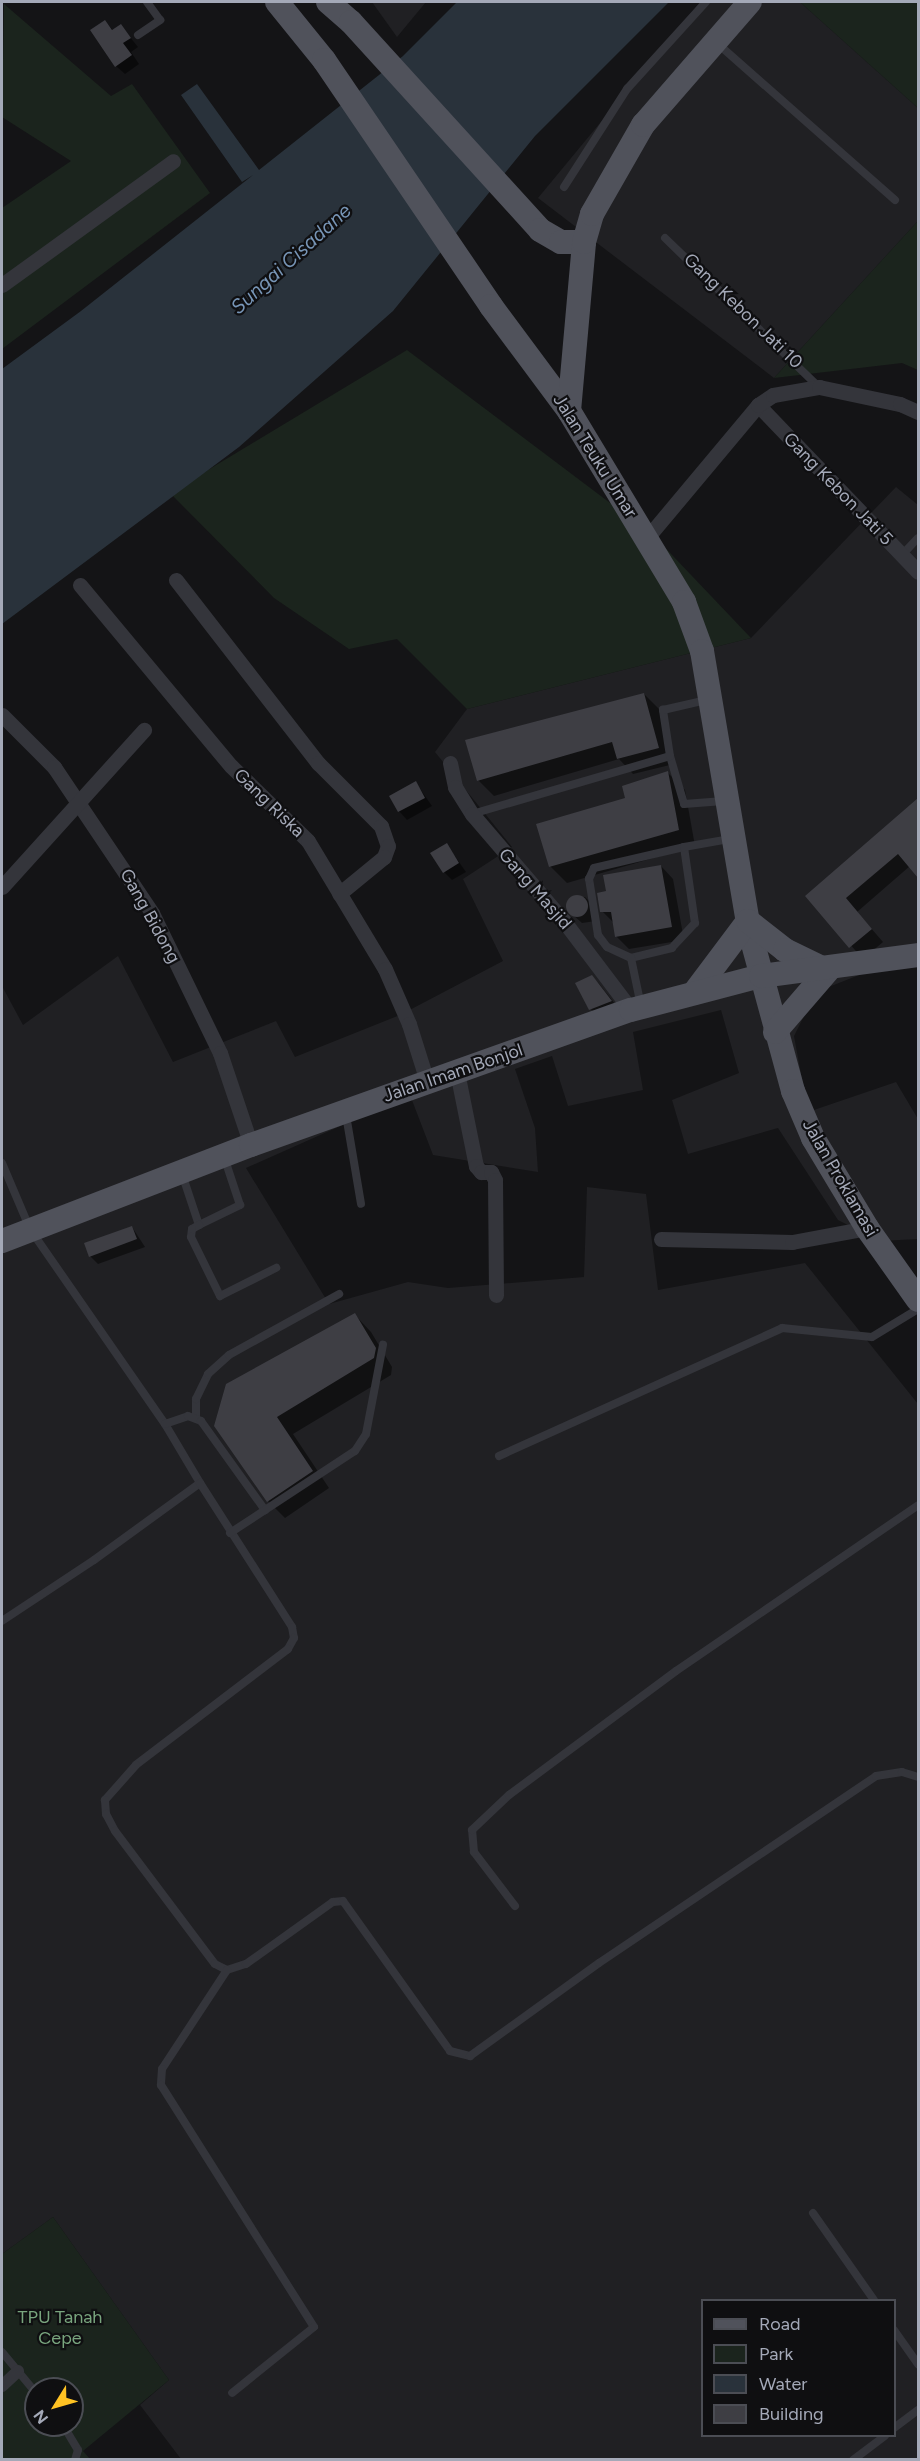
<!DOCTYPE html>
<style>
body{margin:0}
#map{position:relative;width:920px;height:2461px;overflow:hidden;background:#141416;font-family:Figtree,sans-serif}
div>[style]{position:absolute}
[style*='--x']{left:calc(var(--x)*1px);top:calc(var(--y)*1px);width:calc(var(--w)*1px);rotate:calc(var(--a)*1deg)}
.built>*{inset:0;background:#202023}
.green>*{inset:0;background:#1b241d}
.water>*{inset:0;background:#29323b}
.shadow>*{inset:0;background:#0007}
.building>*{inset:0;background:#3e3e44}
.round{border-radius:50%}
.service>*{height:8px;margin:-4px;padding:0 4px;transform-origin:4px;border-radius:4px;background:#34353b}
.pedestrian>*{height:12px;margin:-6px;padding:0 6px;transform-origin:6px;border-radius:6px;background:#34353b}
.minor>*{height:15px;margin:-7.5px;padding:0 7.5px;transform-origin:7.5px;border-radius:7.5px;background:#34353b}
.primary>*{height:24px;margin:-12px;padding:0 12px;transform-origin:12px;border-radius:12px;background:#50525b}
span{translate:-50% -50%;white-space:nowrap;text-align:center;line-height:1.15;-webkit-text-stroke:4.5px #0f0f11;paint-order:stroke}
.street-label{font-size:18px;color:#a4a9b8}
.park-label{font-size:18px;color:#79a57e}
.water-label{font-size:20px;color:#7795b6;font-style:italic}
.frame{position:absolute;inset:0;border:3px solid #a4a9b8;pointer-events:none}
.legend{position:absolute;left:701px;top:2299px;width:195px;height:138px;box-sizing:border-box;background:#0f0f11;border:2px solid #4b4d54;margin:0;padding:8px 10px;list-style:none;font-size:18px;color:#a4a9b8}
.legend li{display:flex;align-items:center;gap:12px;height:30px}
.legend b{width:30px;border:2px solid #4b4d54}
.north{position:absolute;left:24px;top:2377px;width:60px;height:60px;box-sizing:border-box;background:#0f0f11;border:2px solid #4b4d54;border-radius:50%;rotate:233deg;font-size:16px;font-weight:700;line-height:24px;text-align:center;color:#a4a9b8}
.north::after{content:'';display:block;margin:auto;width:21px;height:27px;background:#ffc223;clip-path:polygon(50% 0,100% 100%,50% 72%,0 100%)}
</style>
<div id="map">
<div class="built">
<div style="clip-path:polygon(372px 2px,426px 2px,397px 37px)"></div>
<div style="clip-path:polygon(700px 2px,800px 2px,918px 108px,918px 221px,774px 378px,538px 198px)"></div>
<div style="clip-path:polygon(evenodd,896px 487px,918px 505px,918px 959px,877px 968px,816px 992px,794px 1036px,808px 1112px,896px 1082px,918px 1119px,918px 1239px,880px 1241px,838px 1220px,778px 1128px,688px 1154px,672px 1100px,739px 1073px,721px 1010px,633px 1032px,643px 1090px,568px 1106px,552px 1056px,515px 1069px,535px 1128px,538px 1172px,433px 1155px,410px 1095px,246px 1168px,329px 1304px,408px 1282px,448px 1288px,584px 1277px,587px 1187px,646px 1194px,658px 1290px,805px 1263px,918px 1404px,918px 2459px,181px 2459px,140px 2405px,169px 2380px,53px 2217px,2px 2254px,2px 986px,23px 1025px,118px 956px,173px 1062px,276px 1021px,295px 1057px,400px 1015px,503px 961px,463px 879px,512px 847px,435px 752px,467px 709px,751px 638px,896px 487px,702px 2300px,894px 2300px,894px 2436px,702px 2436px,702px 2300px)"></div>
</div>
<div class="green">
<div style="clip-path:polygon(800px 2px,918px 2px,918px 108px)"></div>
<div style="clip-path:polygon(4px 4px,111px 96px,132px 84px,210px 193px,2px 349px,2px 208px,71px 161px,2px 117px)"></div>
<div style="clip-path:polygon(918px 221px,918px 370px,902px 363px,774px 378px)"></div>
<div style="clip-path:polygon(407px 350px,654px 536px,751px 638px,467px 709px,397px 639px,349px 649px,274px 598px,170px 493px)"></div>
<div style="clip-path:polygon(evenodd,53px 2217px,169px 2380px,83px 2451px,90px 2459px,2px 2459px,2px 2254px,53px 2217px,36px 2389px,72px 2389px,72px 2425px,36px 2425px,36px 2389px)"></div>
</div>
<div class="water">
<div style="clip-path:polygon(457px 2px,669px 2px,535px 136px,393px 311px,239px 447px,2px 624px,2px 369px,81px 311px,253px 175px,242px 182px,181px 95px,197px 84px,259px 170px,403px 56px)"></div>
</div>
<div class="shadow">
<div style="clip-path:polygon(105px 22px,114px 31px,121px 26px,138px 47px,131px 52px,139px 64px,125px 74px,116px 66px)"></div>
<div style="clip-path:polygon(644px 694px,660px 710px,674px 764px,633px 774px,619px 759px,494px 796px,478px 780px)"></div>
<div style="clip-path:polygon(668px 773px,685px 790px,695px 846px,567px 883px,550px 866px,627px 799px)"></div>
<div style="clip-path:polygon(416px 783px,432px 806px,407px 820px,399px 811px)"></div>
<div style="clip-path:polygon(917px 801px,918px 876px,910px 866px,857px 912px,883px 942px,863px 959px,807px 896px)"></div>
<div style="clip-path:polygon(447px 845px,466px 872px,452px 880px,444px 872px)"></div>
<div style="clip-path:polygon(661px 866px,673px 879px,684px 940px,629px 949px,616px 936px,614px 923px,602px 911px,608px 892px)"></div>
<div style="clip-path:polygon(585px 897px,593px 905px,596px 921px,582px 923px,573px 915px,568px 900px)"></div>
<div style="clip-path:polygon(592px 976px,600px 985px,619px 1009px,599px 1017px,591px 1009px)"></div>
<div style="clip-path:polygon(132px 1227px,145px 1247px,98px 1264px,90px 1256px)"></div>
<div style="clip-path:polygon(355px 1315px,371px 1332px,392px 1367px,391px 1375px,293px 1434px,329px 1488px,285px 1518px,268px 1501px,227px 1385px)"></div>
</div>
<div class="building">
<div style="clip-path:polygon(105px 20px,112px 30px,121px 24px,131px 38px,123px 43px,132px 55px,115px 67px,90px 30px)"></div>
<div style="clip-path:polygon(644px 693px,659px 748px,617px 759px,612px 742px,477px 781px,465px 740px)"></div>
<div style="clip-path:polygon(668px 771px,679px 830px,549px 867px,536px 824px,625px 798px,622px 786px)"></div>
<div style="clip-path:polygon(416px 781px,425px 798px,398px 812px,389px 796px)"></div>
<div style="clip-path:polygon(918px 798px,918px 878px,898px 854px,846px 898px,872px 929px,849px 948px,805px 896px)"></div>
<div style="clip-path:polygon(447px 843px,459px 863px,443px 873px,430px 853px)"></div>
<div style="clip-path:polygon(661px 865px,672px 927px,615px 937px,611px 912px,600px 912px,597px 893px,606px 891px,603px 875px)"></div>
<div class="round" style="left:566px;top:895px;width:22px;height:22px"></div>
<div style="clip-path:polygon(592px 975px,612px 1001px,589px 1010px,575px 983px)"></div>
<div style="clip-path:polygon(132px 1226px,137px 1239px,89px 1257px,84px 1243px)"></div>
<div style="clip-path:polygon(355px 1313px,376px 1348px,374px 1358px,277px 1417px,313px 1471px,267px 1502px,214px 1426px,226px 1384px)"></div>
</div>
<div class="service">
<div style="--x:138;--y:35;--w:27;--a:-34"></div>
<div style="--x:160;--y:20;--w:22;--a:-126"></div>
<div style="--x:718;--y:44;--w:236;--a:41.4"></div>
<div style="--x:564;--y:187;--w:117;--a:-57.3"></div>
<div style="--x:627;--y:89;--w:118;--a:-47.8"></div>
<div style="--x:665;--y:238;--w:214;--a:44.1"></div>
<div style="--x:902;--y:555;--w:23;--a:-47"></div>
<div style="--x:670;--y:756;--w:50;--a:73.7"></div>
<div style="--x:684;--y:804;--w:40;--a:-4.3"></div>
<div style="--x:472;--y:814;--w:206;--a:-16.3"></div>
<div style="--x:670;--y:756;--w:47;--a:-98.7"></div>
<div style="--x:663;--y:710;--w:44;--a:-13.1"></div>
<div style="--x:684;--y:847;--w:77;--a:81.8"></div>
<div style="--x:695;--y:923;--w:34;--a:133"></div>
<div style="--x:672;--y:948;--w:42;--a:166.3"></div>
<div style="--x:631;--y:958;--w:26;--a:-155"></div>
<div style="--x:607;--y:947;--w:15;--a:-127"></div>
<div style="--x:598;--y:935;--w:57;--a:-99.1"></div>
<div style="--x:589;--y:879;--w:12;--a:-66"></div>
<div style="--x:594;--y:868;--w:92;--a:-13.1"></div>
<div style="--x:684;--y:847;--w:47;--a:-9.9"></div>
<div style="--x:631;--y:958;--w:49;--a:78.2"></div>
<div style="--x:346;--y:1115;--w:90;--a:80.4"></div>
<div style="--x:2;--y:1163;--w:72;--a:67"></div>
<div style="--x:30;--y:1229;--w:237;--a:55.3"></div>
<div style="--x:165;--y:1424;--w:69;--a:59.3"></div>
<div style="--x:200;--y:1483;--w:131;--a:144"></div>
<div style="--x:94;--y:1560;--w:110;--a:146.5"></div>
<div style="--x:182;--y:1174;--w:54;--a:71.6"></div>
<div style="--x:199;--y:1225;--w:46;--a:-26"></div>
<div style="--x:240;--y:1205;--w:51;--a:-108.4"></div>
<div style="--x:199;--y:1225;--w:8;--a:150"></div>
<div style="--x:192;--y:1229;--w:8;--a:97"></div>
<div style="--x:191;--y:1237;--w:66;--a:63.8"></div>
<div style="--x:220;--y:1296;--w:63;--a:-26.6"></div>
<div style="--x:196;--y:1418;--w:19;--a:-90"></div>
<div style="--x:196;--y:1399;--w:28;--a:-64"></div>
<div style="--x:208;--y:1374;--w:28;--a:-42"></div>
<div style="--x:229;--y:1355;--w:126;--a:-29"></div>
<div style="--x:165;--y:1424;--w:24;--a:-19"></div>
<div style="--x:188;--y:1416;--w:14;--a:21"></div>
<div style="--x:201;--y:1421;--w:110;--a:54.3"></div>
<div style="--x:499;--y:1456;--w:311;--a:-24.3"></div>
<div style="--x:782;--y:1328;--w:90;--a:5.7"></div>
<div style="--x:872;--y:1337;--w:54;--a:-31.3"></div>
<div style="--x:200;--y:1483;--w:171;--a:57.4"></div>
<div style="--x:292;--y:1627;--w:11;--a:80"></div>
<div style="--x:294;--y:1638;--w:13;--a:119"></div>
<div style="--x:288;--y:1649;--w:191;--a:142.7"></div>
<div style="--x:136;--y:1765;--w:47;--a:131.5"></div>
<div style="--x:105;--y:1800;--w:14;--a:86"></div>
<div style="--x:106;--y:1814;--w:19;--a:62"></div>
<div style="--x:115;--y:1831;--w:166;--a:53.1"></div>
<div style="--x:215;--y:1964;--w:13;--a:27"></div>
<div style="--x:227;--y:1970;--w:20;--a:-18"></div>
<div style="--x:246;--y:1964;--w:107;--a:-35.5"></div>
<div style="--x:333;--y:1902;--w:10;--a:-6"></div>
<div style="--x:343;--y:1901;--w:184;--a:54.5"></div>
<div style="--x:450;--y:2051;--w:21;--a:14"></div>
<div style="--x:470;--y:2056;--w:159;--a:-35.8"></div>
<div style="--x:599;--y:1963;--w:334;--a:-34"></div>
<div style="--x:876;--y:1776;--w:26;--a:-9"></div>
<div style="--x:902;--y:1772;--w:17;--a:17"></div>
<div style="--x:230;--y:1533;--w:149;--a:-33.3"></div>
<div style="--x:355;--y:1451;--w:20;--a:-57"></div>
<div style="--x:366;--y:1434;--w:91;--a:-79.2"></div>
<div style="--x:515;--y:1906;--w:68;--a:-127.2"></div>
<div style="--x:474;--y:1852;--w:22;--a:-95"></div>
<div style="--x:472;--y:1830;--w:51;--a:-43.4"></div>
<div style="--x:509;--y:1795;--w:208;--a:-36.6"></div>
<div style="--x:676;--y:1671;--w:293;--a:-34.4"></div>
<div style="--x:227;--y:1970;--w:118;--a:123.3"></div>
<div style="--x:162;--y:2069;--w:16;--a:94"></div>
<div style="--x:161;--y:2085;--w:286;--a:57.7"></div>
<div style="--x:314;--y:2327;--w:105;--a:141.2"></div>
<div style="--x:813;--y:2213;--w:106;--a:55"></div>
<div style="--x:894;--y:2330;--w:42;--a:54.8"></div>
<div style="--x:2;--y:2352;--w:53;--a:50.3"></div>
<div style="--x:63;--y:2425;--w:29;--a:59"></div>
<div style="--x:78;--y:2450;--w:10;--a:107"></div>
<div style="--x:894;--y:2428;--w:30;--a:-37"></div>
<div style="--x:853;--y:2460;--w:40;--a:-37"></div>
</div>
<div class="pedestrian">
<div style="--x:2;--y:2386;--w:22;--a:-43"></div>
</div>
<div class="minor">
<div style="--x:2;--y:285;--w:211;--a:-35.9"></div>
<div style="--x:758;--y:405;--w:231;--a:46.2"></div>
<div style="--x:646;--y:539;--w:175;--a:-50.1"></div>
<div style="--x:758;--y:405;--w:18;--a:-34"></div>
<div style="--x:773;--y:395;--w:47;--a:-9.9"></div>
<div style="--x:819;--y:387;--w:83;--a:11.9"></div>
<div style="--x:900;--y:404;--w:20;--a:24"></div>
<div style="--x:176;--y:580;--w:232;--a:52.2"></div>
<div style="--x:318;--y:763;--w:89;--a:45"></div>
<div style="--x:381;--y:826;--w:21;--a:71"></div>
<div style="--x:388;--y:846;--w:12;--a:110"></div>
<div style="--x:384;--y:857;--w:58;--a:140.6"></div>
<div style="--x:80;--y:585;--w:236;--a:50.2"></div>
<div style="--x:231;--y:766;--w:107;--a:44.2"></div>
<div style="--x:308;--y:841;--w:149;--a:59"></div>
<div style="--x:385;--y:969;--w:60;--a:66.4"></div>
<div style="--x:409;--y:1024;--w:60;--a:72.5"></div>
<div style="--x:2;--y:715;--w:74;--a:45"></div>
<div style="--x:54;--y:767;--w:176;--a:56.1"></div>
<div style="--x:152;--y:913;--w:156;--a:64.1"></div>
<div style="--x:220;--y:1053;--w:97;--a:71.4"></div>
<div style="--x:450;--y:763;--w:25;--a:78"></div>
<div style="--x:455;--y:787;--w:32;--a:58"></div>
<div style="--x:472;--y:814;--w:140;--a:49.4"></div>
<div style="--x:563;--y:920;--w:113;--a:52.9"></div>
<div style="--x:2;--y:887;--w:212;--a:-47.9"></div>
<div style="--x:457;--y:1072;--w:96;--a:78.6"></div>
<div style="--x:476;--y:1166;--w:8;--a:50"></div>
<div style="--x:481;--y:1172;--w:10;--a:0"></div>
<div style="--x:491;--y:1172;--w:9;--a:63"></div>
<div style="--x:495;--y:1180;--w:115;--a:89.5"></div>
<div style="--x:661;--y:1239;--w:131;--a:1.3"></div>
<div style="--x:792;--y:1242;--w:76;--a:-10.6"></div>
</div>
<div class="primary">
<div style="--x:277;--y:2;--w:75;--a:51"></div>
<div style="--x:324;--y:60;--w:297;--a:55.8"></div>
<div style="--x:491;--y:306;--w:131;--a:53.4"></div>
<div style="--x:569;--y:411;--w:223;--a:58.9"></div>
<div style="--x:684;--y:602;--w:52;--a:69.8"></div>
<div style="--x:702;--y:651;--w:282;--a:80.4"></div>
<div style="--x:749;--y:929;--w:168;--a:74.8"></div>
<div style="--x:793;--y:1091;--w:51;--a:66.9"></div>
<div style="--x:813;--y:1138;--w:105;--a:59"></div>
<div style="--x:867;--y:1228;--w:88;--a:54.7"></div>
<div style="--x:328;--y:2;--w:30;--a:41"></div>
<div style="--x:351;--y:22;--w:281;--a:47.7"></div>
<div style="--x:540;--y:230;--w:24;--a:30"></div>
<div style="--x:561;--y:242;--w:23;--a:0"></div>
<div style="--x:569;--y:411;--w:170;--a:-84.9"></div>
<div style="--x:584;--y:242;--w:29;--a:-74"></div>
<div style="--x:592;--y:214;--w:103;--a:-60.2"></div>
<div style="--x:643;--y:125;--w:163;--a:-49"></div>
<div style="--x:694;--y:993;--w:90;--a:-53.1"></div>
<div style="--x:748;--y:921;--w:47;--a:38.1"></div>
<div style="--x:785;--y:950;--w:43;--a:26"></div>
<div style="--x:775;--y:1032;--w:84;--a:-49.3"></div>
<div style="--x:2;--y:1241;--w:267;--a:-21.1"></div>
<div style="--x:251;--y:1145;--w:403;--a:-19.6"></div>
<div style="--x:631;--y:1010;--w:134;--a:-14.7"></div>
<div style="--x:761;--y:976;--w:158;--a:-7.6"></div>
</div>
<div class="street-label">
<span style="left:743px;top:311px;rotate:44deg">Gang Kebon Jati 10</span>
<span style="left:595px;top:456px;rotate:58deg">Jalan Teuku Umar</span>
<span style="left:838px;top:489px;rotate:46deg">Gang Kebon Jati 5</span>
<span style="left:269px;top:803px;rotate:44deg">Gang Riska</span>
<span style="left:535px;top:889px;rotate:49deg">Gang Masjid</span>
<span style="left:150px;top:916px;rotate:61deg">Gang Bidong</span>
<span style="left:453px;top:1073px;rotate:-19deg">Jalan Imam Bonjol</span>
<span style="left:840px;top:1178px;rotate:60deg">Jalan Proklamasi</span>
</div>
<div class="park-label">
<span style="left:60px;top:2328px">TPU Tanah<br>Cepe</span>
</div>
<div class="water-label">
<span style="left:291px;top:259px;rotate:-42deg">Sungai Cisadane</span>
</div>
<div class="frame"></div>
<ul class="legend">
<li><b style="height:8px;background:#50525b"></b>Road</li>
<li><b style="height:16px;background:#1b241d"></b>Park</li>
<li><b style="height:16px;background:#29323b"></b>Water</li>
<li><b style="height:16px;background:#3e3e44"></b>Building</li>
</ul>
<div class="north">N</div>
</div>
